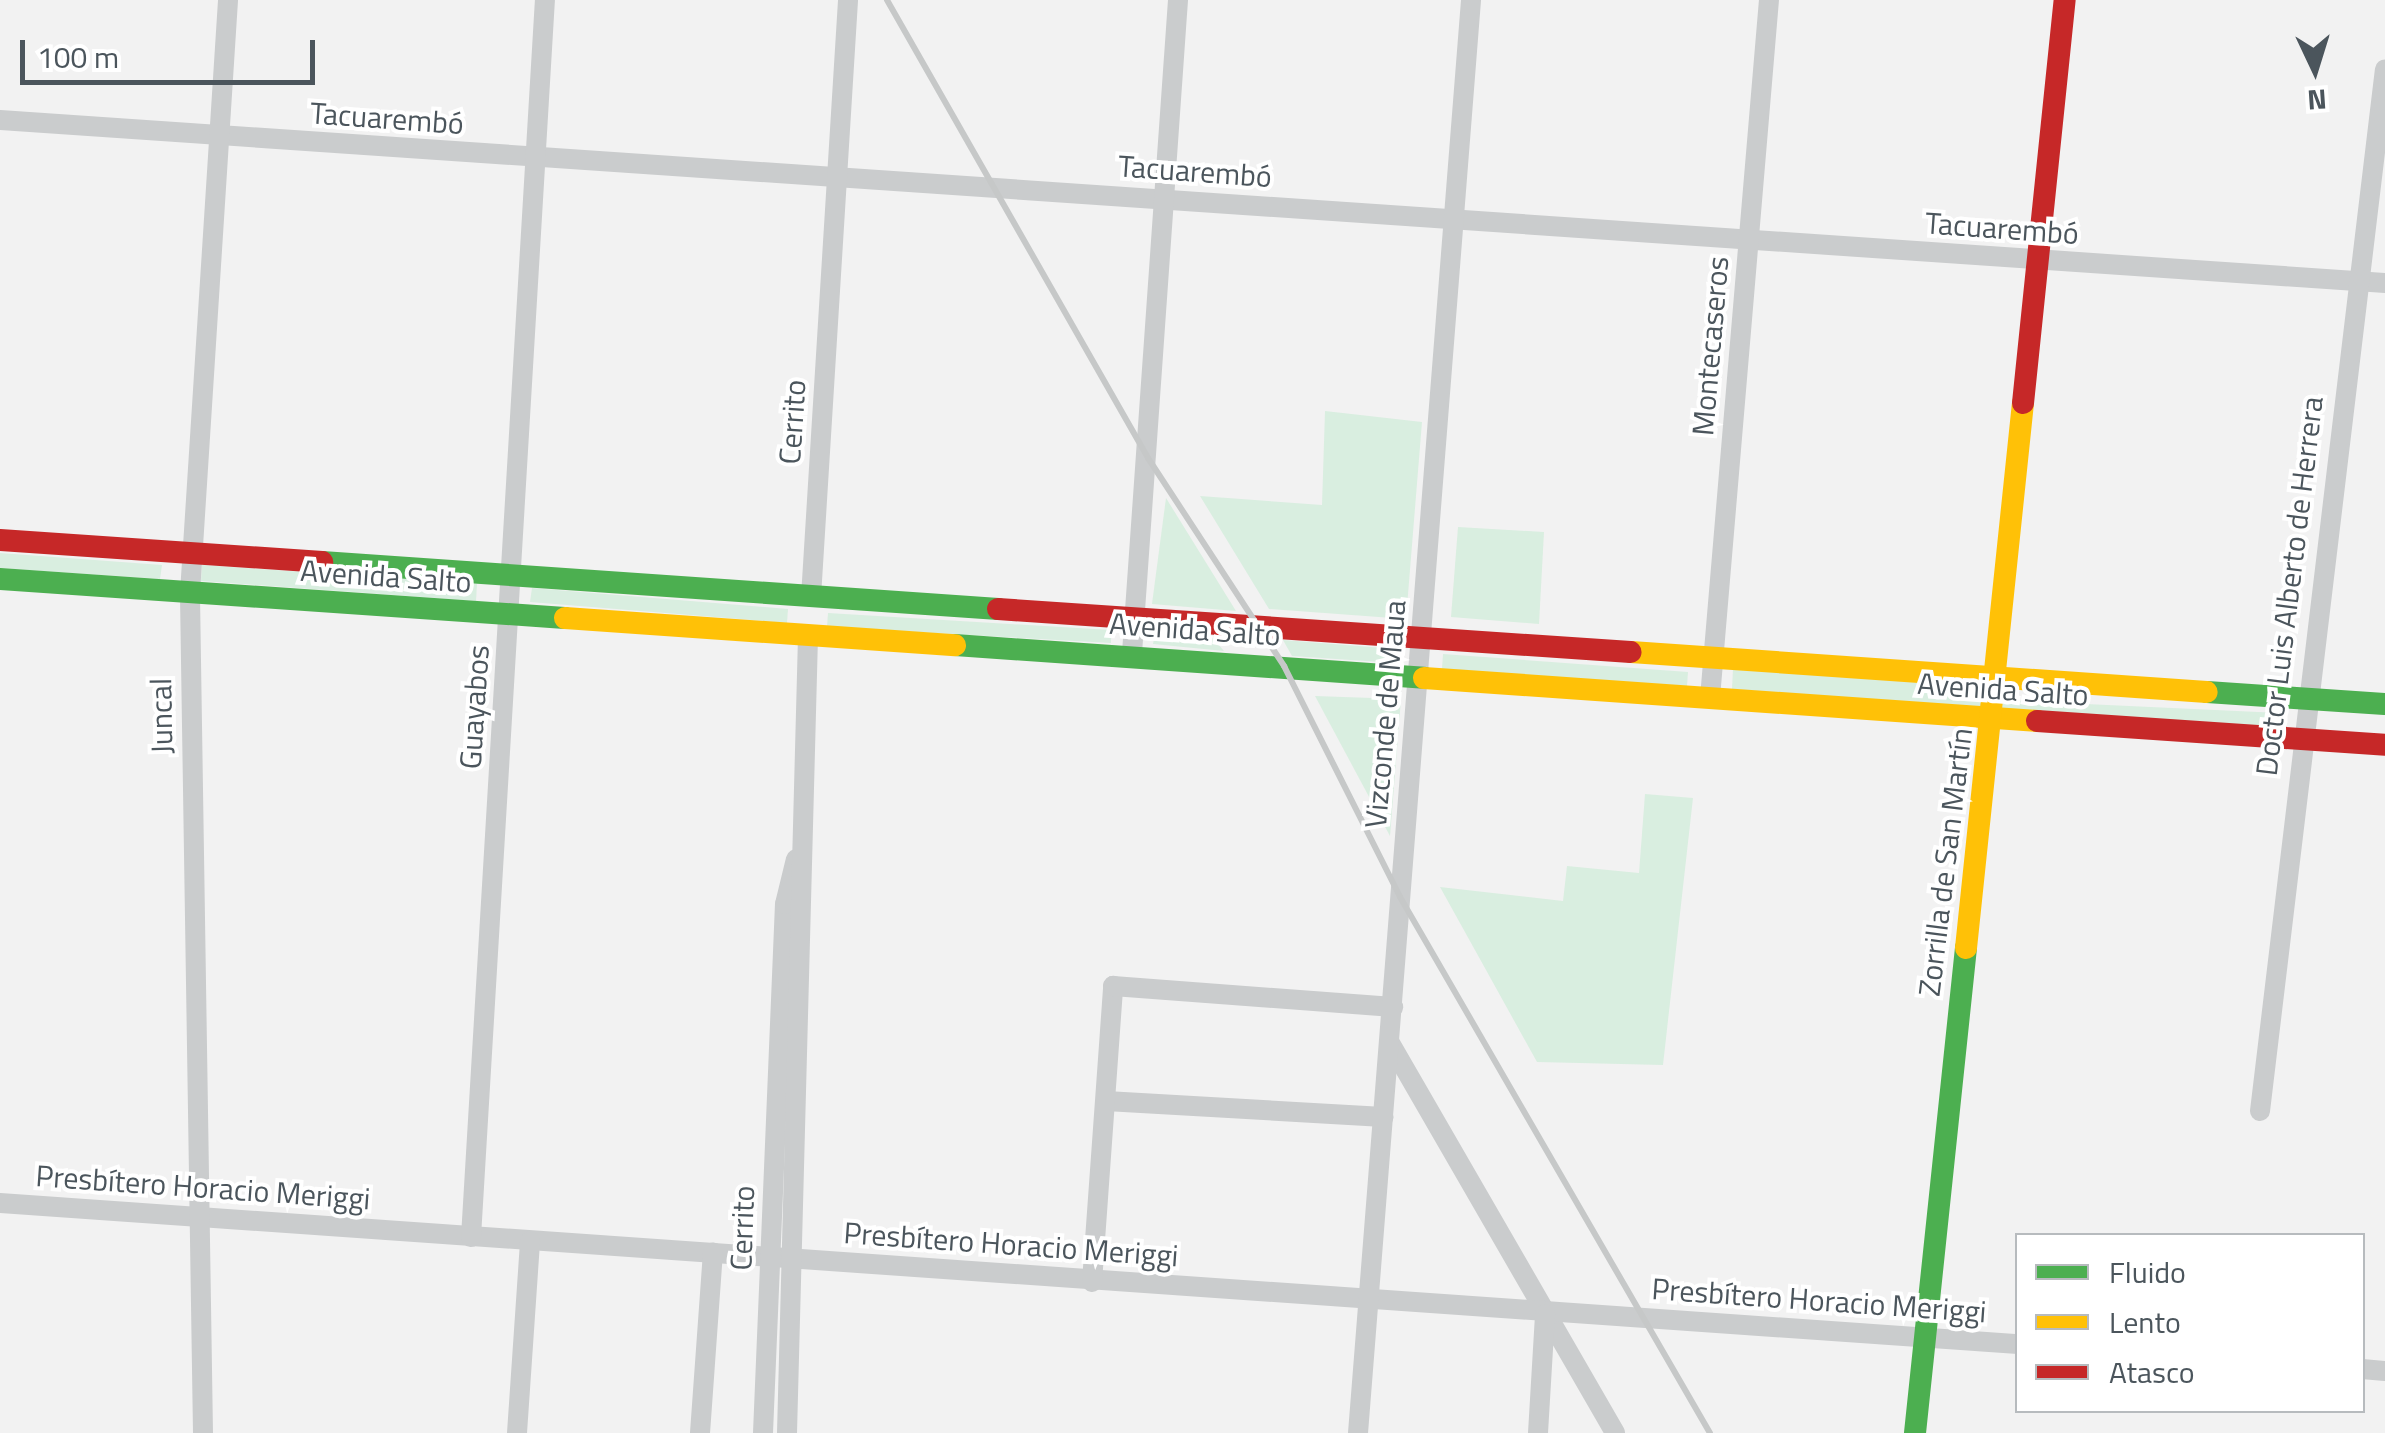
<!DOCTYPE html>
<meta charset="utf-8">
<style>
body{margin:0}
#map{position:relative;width:2385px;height:1433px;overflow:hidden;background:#f2f2f2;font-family:"Titillium Web",sans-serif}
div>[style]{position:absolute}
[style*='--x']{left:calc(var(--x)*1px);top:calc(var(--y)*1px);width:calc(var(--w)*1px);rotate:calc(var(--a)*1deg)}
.green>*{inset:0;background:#d9eee0}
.street>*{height:20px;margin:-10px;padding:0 10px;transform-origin:10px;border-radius:10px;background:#cacccd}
.fast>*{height:22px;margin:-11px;padding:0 11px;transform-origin:11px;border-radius:11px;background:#4caf50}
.slow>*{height:22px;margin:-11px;padding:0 11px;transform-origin:11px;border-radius:11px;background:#ffc107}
.jam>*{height:22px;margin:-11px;padding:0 11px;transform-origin:11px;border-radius:11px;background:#c62828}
.rail>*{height:6px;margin:-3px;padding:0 3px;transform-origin:3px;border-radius:3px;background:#c6c8c8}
span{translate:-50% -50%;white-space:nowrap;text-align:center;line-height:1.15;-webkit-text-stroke:8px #fff;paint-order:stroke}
.street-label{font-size:30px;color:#4b555c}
.legend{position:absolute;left:2015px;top:1233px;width:350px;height:180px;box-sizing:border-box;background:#fff;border:2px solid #b7bbbe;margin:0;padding:12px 18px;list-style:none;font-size:30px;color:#4b555c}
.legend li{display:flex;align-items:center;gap:20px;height:50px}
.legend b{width:50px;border:2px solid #b7bbbe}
.north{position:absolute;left:2265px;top:20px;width:100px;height:100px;-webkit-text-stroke:8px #fff;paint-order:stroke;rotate:176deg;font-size:28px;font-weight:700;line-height:40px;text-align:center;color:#4b555c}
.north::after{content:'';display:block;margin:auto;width:35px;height:45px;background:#4b555c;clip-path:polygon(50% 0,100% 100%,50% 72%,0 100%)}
.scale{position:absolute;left:20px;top:40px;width:295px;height:45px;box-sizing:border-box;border:5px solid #4b555c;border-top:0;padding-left:12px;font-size:30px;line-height:35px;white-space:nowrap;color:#4b555c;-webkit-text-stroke:8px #fff;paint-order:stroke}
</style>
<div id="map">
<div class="green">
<div style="clip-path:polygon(1325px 411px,1422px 422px,1406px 619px,1269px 609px,1200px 496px,1322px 505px)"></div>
<div style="clip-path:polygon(1166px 498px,1236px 611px,1152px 604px)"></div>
<div style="clip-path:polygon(1458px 527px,1544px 532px,1539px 624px,1451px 617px)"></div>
<div style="clip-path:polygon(0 553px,162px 565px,160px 579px,0 568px)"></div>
<div style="clip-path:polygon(202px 565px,477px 584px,476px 601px,201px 581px)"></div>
<div style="clip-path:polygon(532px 588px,788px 609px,787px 623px,530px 602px)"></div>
<div style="clip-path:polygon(828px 613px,1111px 630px,1111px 643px,827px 627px)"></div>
<div style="clip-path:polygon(1155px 633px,1213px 638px,1224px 651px,1153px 644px)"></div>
<div style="clip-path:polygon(1283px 640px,1396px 649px,1395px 663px,1292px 656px)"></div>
<div style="clip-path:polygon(1443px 654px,1688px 672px,1687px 686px,1442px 669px)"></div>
<div style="clip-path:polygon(1733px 669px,1983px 686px,1982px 709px,1732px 689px)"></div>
<div style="clip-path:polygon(1315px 696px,1401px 699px,1390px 836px)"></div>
<div style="clip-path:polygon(2001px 700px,2280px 713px,2279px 728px,2001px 711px)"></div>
<div style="clip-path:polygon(1645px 794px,1693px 798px,1663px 1065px,1537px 1062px,1440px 887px,1563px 901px,1567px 866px,1639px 873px)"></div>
</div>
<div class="street">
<div style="--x:0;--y:120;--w:2391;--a:3.91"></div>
<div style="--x:811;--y:597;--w:598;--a:-86.45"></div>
<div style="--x:1132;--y:653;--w:655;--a:-85.97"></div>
<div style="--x:1710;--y:698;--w:700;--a:-85.17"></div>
<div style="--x:1390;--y:1043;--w:450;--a:60"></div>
<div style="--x:1106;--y:1101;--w:278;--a:3.3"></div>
<div style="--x:2260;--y:1111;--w:1049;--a:-83.16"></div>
<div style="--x:0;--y:1203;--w:2023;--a:4"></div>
<div style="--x:471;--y:1237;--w:1239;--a:-86.58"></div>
<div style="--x:1092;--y:1282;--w:297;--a:-85.9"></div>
<div style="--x:1113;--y:986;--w:281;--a:4.3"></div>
<div style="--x:2362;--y:1369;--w:23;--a:5"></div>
<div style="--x:203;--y:1433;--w:840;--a:-90.89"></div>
<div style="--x:190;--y:593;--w:594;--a:-86.33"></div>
<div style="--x:517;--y:1433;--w:192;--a:-86.1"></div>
<div style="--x:700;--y:1433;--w:181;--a:-85.9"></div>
<div style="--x:763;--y:1433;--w:529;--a:-87.62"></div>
<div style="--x:785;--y:904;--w:46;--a:-76.3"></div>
<div style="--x:787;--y:1433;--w:798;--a:-88.49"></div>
<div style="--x:1358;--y:1433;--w:1437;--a:-85.49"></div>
<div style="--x:1538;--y:1433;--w:119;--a:-86.6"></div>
</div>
<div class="fast">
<div style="--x:322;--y:562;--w:678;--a:3.98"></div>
<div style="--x:0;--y:579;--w:566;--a:3.95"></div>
<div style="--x:955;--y:645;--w:470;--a:4"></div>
<div style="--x:2207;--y:692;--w:178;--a:3.9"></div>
<div style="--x:1915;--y:1433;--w:488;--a:-84"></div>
</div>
<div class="slow">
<div style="--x:565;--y:618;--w:391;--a:4"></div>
<div style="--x:1631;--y:652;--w:577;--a:3.97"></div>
<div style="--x:1424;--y:678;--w:615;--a:4.01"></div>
<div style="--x:1966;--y:948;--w:548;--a:-84.03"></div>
</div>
<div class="jam">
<div style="--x:2023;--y:403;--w:405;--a:-84.1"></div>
<div style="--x:0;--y:540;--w:323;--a:3.9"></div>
<div style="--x:998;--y:609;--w:634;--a:3.89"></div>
<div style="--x:2037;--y:721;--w:349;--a:3.9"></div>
</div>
<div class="rail">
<div style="--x:887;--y:0;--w:527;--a:60.32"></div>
<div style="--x:1148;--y:458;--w:249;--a:56.8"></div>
<div style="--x:1284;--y:666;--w:258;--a:63.3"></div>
<div style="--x:1400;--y:897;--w:619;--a:59.96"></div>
</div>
<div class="street-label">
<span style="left:387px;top:118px;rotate:4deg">Tacuarembó</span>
<span style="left:1195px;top:171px;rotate:4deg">Tacuarembó</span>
<span style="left:2002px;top:228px;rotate:4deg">Tacuarembó</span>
<span style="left:1710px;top:346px;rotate:-85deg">Montecaseros</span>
<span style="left:792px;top:422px;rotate:-86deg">Cerrito</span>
<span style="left:386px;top:576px;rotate:4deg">Avenida Salto</span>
<span style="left:2289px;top:586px;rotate:-83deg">Doctor Luis Alberto de Herrera</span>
<span style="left:1195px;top:629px;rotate:4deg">Avenida Salto</span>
<span style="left:2003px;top:689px;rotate:4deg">Avenida Salto</span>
<span style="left:474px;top:707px;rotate:-86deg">Guayabos</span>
<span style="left:1385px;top:714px;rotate:-85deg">Vizconde de Maua</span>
<span style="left:161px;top:716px;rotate:-91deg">Juncal</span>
<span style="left:1945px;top:862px;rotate:-83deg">Zorrilla de San Martín</span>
<span style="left:203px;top:1187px;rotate:4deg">Presbítero Horacio Meriggi</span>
<span style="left:742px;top:1228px;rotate:-88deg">Cerrito</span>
<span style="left:1011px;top:1244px;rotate:4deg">Presbítero Horacio Meriggi</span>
<span style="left:1819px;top:1300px;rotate:4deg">Presbítero Horacio Meriggi</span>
</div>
<ul class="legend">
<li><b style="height:12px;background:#4caf50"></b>Fluido</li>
<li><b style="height:12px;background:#ffc107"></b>Lento</li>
<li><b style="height:12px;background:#c62828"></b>Atasco</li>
</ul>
<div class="north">N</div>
<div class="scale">100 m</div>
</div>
